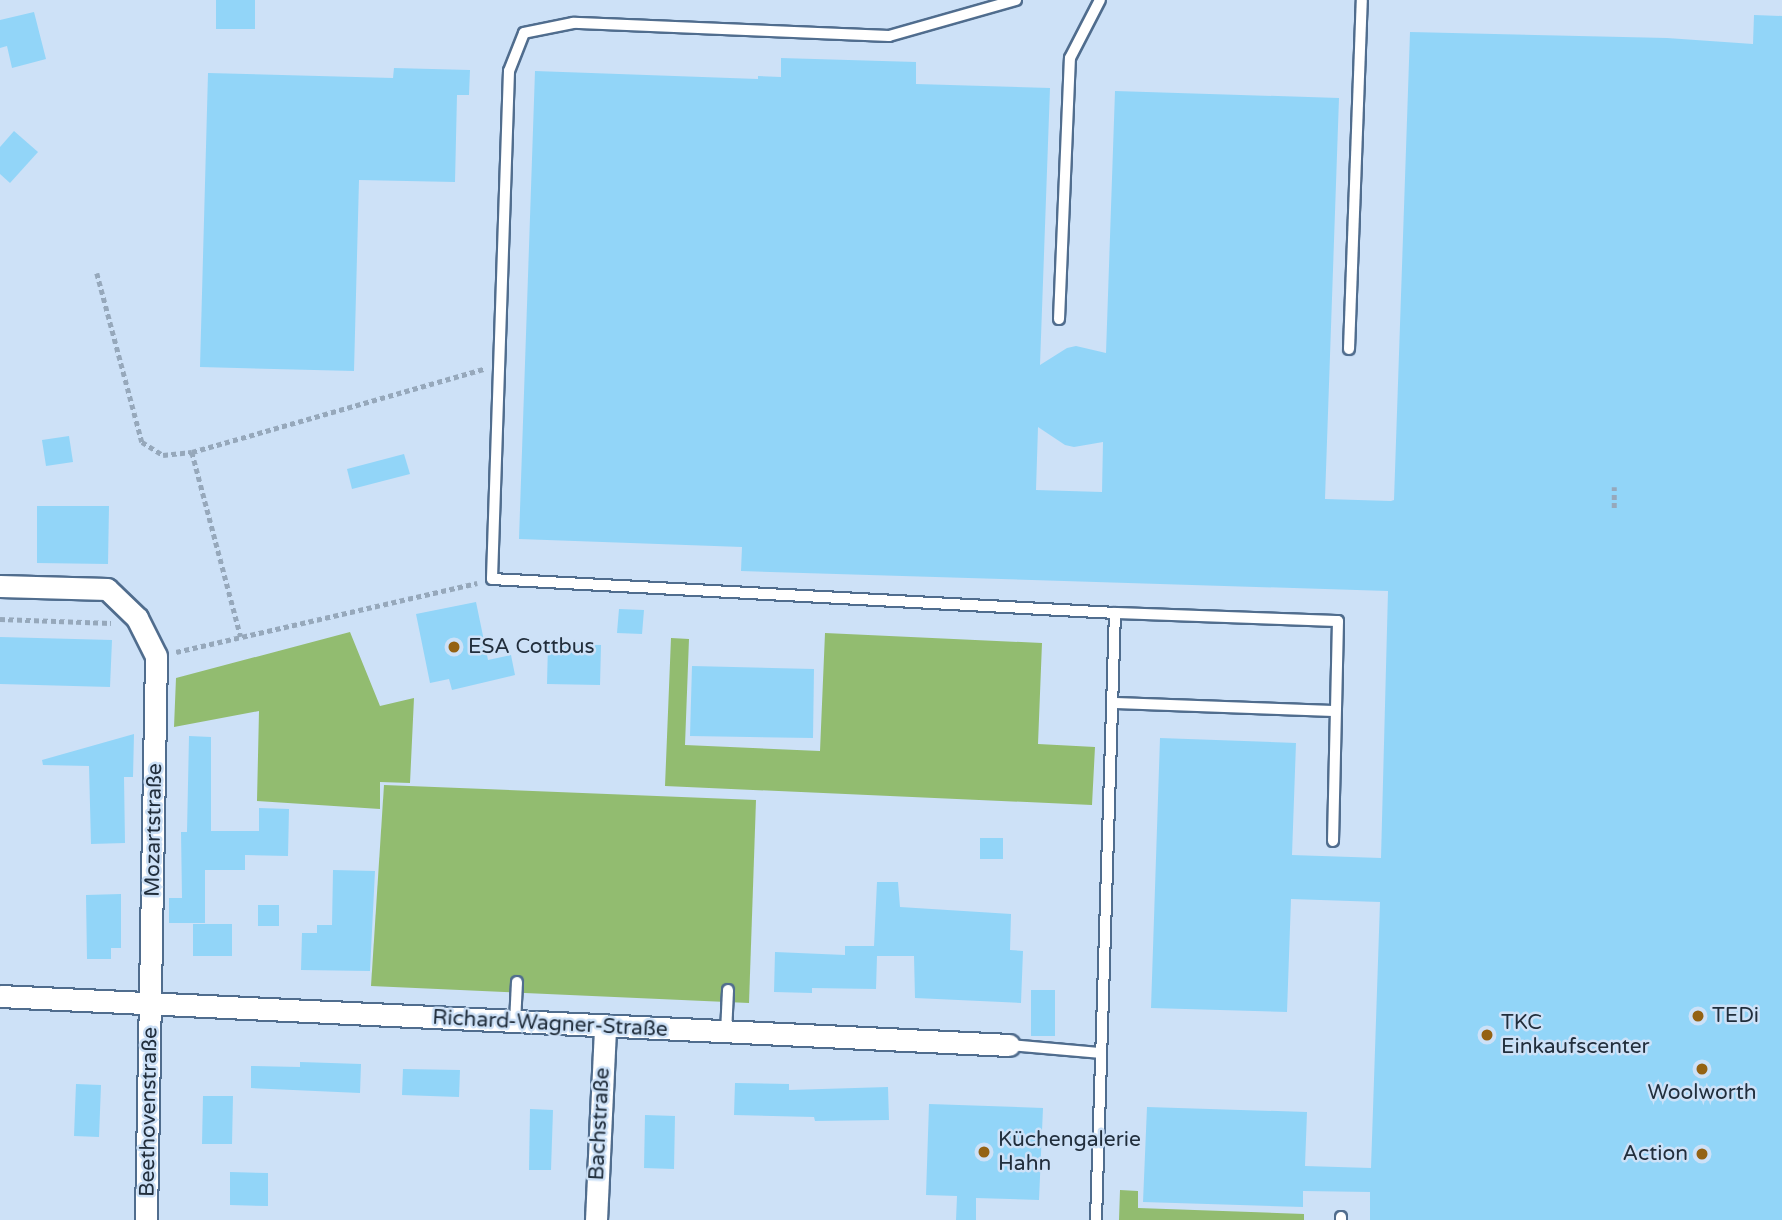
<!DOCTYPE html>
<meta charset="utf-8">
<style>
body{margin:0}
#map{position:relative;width:1782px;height:1220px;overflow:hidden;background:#cde1f7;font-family:"Varela Round",sans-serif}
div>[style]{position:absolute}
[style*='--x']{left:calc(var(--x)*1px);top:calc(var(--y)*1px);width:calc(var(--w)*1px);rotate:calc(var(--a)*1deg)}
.green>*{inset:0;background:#92bc70}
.building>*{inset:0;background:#92d5f8}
.path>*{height:4.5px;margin-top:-2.25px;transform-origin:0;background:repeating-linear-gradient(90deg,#96a8bb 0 5px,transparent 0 8.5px)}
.roads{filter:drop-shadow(2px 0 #506d8e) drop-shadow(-2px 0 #506d8e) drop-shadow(0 2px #506d8e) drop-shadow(0 -2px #506d8e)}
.service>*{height:10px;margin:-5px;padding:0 5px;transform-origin:5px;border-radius:5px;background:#fff}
.minor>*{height:21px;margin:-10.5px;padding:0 10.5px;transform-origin:10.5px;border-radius:10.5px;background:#fff}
.dots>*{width:19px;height:19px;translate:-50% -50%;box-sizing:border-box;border:4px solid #cde1f7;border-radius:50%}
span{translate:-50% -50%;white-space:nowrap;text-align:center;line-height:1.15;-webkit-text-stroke:5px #cde1f7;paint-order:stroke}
.poi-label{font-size:21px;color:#212e3c}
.left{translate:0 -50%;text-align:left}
.right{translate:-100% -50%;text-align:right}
.street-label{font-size:21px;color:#212e3c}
</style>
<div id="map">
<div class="green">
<div style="clip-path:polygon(350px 632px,380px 706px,414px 698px,410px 783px,380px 782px,380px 809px,257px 801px,259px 711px,174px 727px,176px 678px)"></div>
<div style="clip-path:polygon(825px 633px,1042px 643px,1038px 744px,1095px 747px,1092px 805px,665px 786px,671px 638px,689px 639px,685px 745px,820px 751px)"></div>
<div style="clip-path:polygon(384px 785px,756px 800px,749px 1003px,371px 986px)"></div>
<div style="clip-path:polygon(1120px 1190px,1138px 1191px,1138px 1208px,1304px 1214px,1304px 1220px,1119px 1220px)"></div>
</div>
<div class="building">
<div style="clip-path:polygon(216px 0,255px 0,255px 29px,216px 29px)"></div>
<div style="clip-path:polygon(34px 12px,46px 59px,12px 68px,7px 46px,0 48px,0 20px)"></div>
<div style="clip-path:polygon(evenodd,1754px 15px,1782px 16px,1782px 1220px,1370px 1220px,1370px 1192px,1303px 1191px,1303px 1207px,1143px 1202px,1147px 1107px,1307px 1112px,1305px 1166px,1371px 1168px,1380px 902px,1291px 899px,1287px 1012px,1151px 1008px,1160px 738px,1296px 743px,1292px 855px,1381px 858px,1388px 591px,741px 571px,742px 547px,519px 539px,535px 71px,758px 79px,758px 76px,781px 77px,781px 58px,916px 62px,916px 84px,1050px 88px,1040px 365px,1067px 348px,1076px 346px,1106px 353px,1115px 91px,1339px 98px,1325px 499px,1391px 501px,1394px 500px,1410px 32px,1667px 38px,1753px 44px,1754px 15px,1038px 427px,1065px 445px,1074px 447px,1103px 442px,1102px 492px,1036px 490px,1038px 427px)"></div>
<div style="clip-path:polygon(394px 68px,470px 70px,469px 95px,457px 95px,455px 182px,359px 180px,354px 371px,200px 367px,208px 73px,393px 78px)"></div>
<div style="clip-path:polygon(14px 131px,38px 152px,10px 183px,0 174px,0 147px)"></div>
<div style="clip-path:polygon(69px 436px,73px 462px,46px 466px,42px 440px)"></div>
<div style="clip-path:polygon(404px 454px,410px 474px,352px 489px,347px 469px)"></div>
<div style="clip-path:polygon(37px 506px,109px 506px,108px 564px,37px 563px)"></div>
<div style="clip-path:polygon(476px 602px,488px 660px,511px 655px,515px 675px,452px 690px,449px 679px,430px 683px,416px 614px)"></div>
<div style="clip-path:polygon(619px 609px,644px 610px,642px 634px,617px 633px)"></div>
<div style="clip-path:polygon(0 637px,112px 640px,110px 687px,0 684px)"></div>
<div style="clip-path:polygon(548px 644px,601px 645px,600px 685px,547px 684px)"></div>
<div style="clip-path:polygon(692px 666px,814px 669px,813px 738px,690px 736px)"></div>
<div style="clip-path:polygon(134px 734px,133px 777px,124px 777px,125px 843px,91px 844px,89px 766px,43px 765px,42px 760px)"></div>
<div style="clip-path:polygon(189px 736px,211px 737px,211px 831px,259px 831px,259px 808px,289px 809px,288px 856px,245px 855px,245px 870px,205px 870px,205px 923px,169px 923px,169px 898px,182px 898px,181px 832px,187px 832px)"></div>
<div style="clip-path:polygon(980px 838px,1003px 838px,1003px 859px,980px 859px)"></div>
<div style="clip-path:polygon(333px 870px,375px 871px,370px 971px,301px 970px,302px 933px,317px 933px,317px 925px,332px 925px)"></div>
<div style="clip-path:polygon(877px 882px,898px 882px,900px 907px,1011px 914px,1010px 950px,1023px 951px,1021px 1003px,915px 998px,914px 956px,877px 956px,876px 989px,812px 988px,812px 993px,774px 992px,775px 952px,845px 955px,845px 946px,874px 946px)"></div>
<div style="clip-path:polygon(121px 894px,121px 948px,111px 948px,111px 959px,87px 959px,86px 895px)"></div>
<div style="clip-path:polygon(258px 905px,279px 905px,279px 926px,258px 926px)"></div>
<div style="clip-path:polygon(193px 924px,232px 924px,232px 956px,193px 956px)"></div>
<div style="clip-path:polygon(1031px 990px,1055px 990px,1055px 1036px,1031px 1036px)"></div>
<div style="clip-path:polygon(300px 1062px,361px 1064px,360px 1093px,251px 1088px,251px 1066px,300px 1067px)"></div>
<div style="clip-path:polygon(403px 1069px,460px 1070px,459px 1097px,402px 1095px)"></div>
<div style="clip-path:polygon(735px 1083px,789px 1084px,789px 1090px,888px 1087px,889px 1120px,815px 1121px,814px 1117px,734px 1115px)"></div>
<div style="clip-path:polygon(76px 1084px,101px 1085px,99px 1137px,74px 1136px)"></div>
<div style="clip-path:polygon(203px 1096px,233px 1096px,232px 1144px,202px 1144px)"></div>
<div style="clip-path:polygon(929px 1104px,1043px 1108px,1039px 1200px,976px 1198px,976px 1220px,956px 1220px,957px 1196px,926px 1195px)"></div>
<div style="clip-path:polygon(530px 1109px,553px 1110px,551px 1170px,529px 1170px)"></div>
<div style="clip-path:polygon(645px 1115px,675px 1116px,674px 1169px,644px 1168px)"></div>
<div style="clip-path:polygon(230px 1172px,268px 1173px,268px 1206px,230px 1205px)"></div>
</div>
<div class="path">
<div style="--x:97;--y:273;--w:175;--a:75.1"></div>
<div style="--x:142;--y:442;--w:25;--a:32"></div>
<div style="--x:163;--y:455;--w:29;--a:-6"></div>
<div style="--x:192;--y:452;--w:303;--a:-15.9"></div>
<div style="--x:192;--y:452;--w:191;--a:75.2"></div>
<div style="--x:1614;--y:508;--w:21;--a:-90"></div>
<div style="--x:0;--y:619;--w:111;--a:2.1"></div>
<div style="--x:176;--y:652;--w:309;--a:-12.9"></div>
</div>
<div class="roads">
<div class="service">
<div style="--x:1016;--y:0;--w:132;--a:164.2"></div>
<div style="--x:889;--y:36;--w:316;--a:-177.6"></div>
<div style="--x:573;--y:23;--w:50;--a:168.5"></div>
<div style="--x:524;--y:33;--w:41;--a:111.5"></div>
<div style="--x:509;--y:71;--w:508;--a:91.92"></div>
<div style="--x:492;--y:579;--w:624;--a:3.12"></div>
<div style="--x:1059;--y:319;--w:261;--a:-87.6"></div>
<div style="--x:1070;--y:58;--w:65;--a:-62.7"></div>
<div style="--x:1349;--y:349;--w:349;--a:-87.9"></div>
<div style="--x:1114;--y:703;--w:221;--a:2.1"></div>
<div style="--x:515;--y:1023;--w:41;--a:-87.2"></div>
<div style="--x:726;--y:1033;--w:43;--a:-87.3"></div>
<div style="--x:1009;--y:1045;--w:91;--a:5"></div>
<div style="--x:1096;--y:1220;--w:607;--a:-88.21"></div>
<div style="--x:1115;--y:613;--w:223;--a:2.1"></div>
<div style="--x:1338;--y:621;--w:220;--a:91.3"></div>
<div style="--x:1341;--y:1220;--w:3;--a:-90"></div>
</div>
<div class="minor">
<div style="--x:0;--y:586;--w:107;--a:1.6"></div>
<div style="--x:107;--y:589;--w:42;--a:44"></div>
<div style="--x:137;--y:618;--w:42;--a:63.4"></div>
<div style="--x:156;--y:656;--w:564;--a:91.02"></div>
<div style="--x:0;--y:996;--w:1010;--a:2.78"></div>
<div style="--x:596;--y:1220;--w:193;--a:-87.3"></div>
</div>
</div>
<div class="dots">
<div style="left:454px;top:647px;background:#946213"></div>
<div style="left:1698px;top:1016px;background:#946213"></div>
<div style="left:1487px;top:1035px;background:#946213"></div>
<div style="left:1702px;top:1069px;background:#946213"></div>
<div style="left:984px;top:1152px;background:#946213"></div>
<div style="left:1702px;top:1154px;background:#946213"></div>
</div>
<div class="poi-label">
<span class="left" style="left:468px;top:647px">ESA Cottbus</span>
<span class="left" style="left:1712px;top:1016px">TEDi</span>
<span class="left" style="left:1501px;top:1035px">TKC<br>Einkaufscenter</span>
<span style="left:1702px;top:1093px">Woolworth</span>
<span class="left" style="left:998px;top:1152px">Küchengalerie<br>Hahn</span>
<span class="right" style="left:1688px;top:1154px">Action</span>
</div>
<div class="street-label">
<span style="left:154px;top:830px;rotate:-89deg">Mozartstraße</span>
<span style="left:550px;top:1024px;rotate:3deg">Richard-Wagner-Straße</span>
<span style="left:149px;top:1112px;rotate:-89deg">Beethovenstraße</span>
<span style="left:600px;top:1124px;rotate:-87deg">Bachstraße</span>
</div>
</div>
